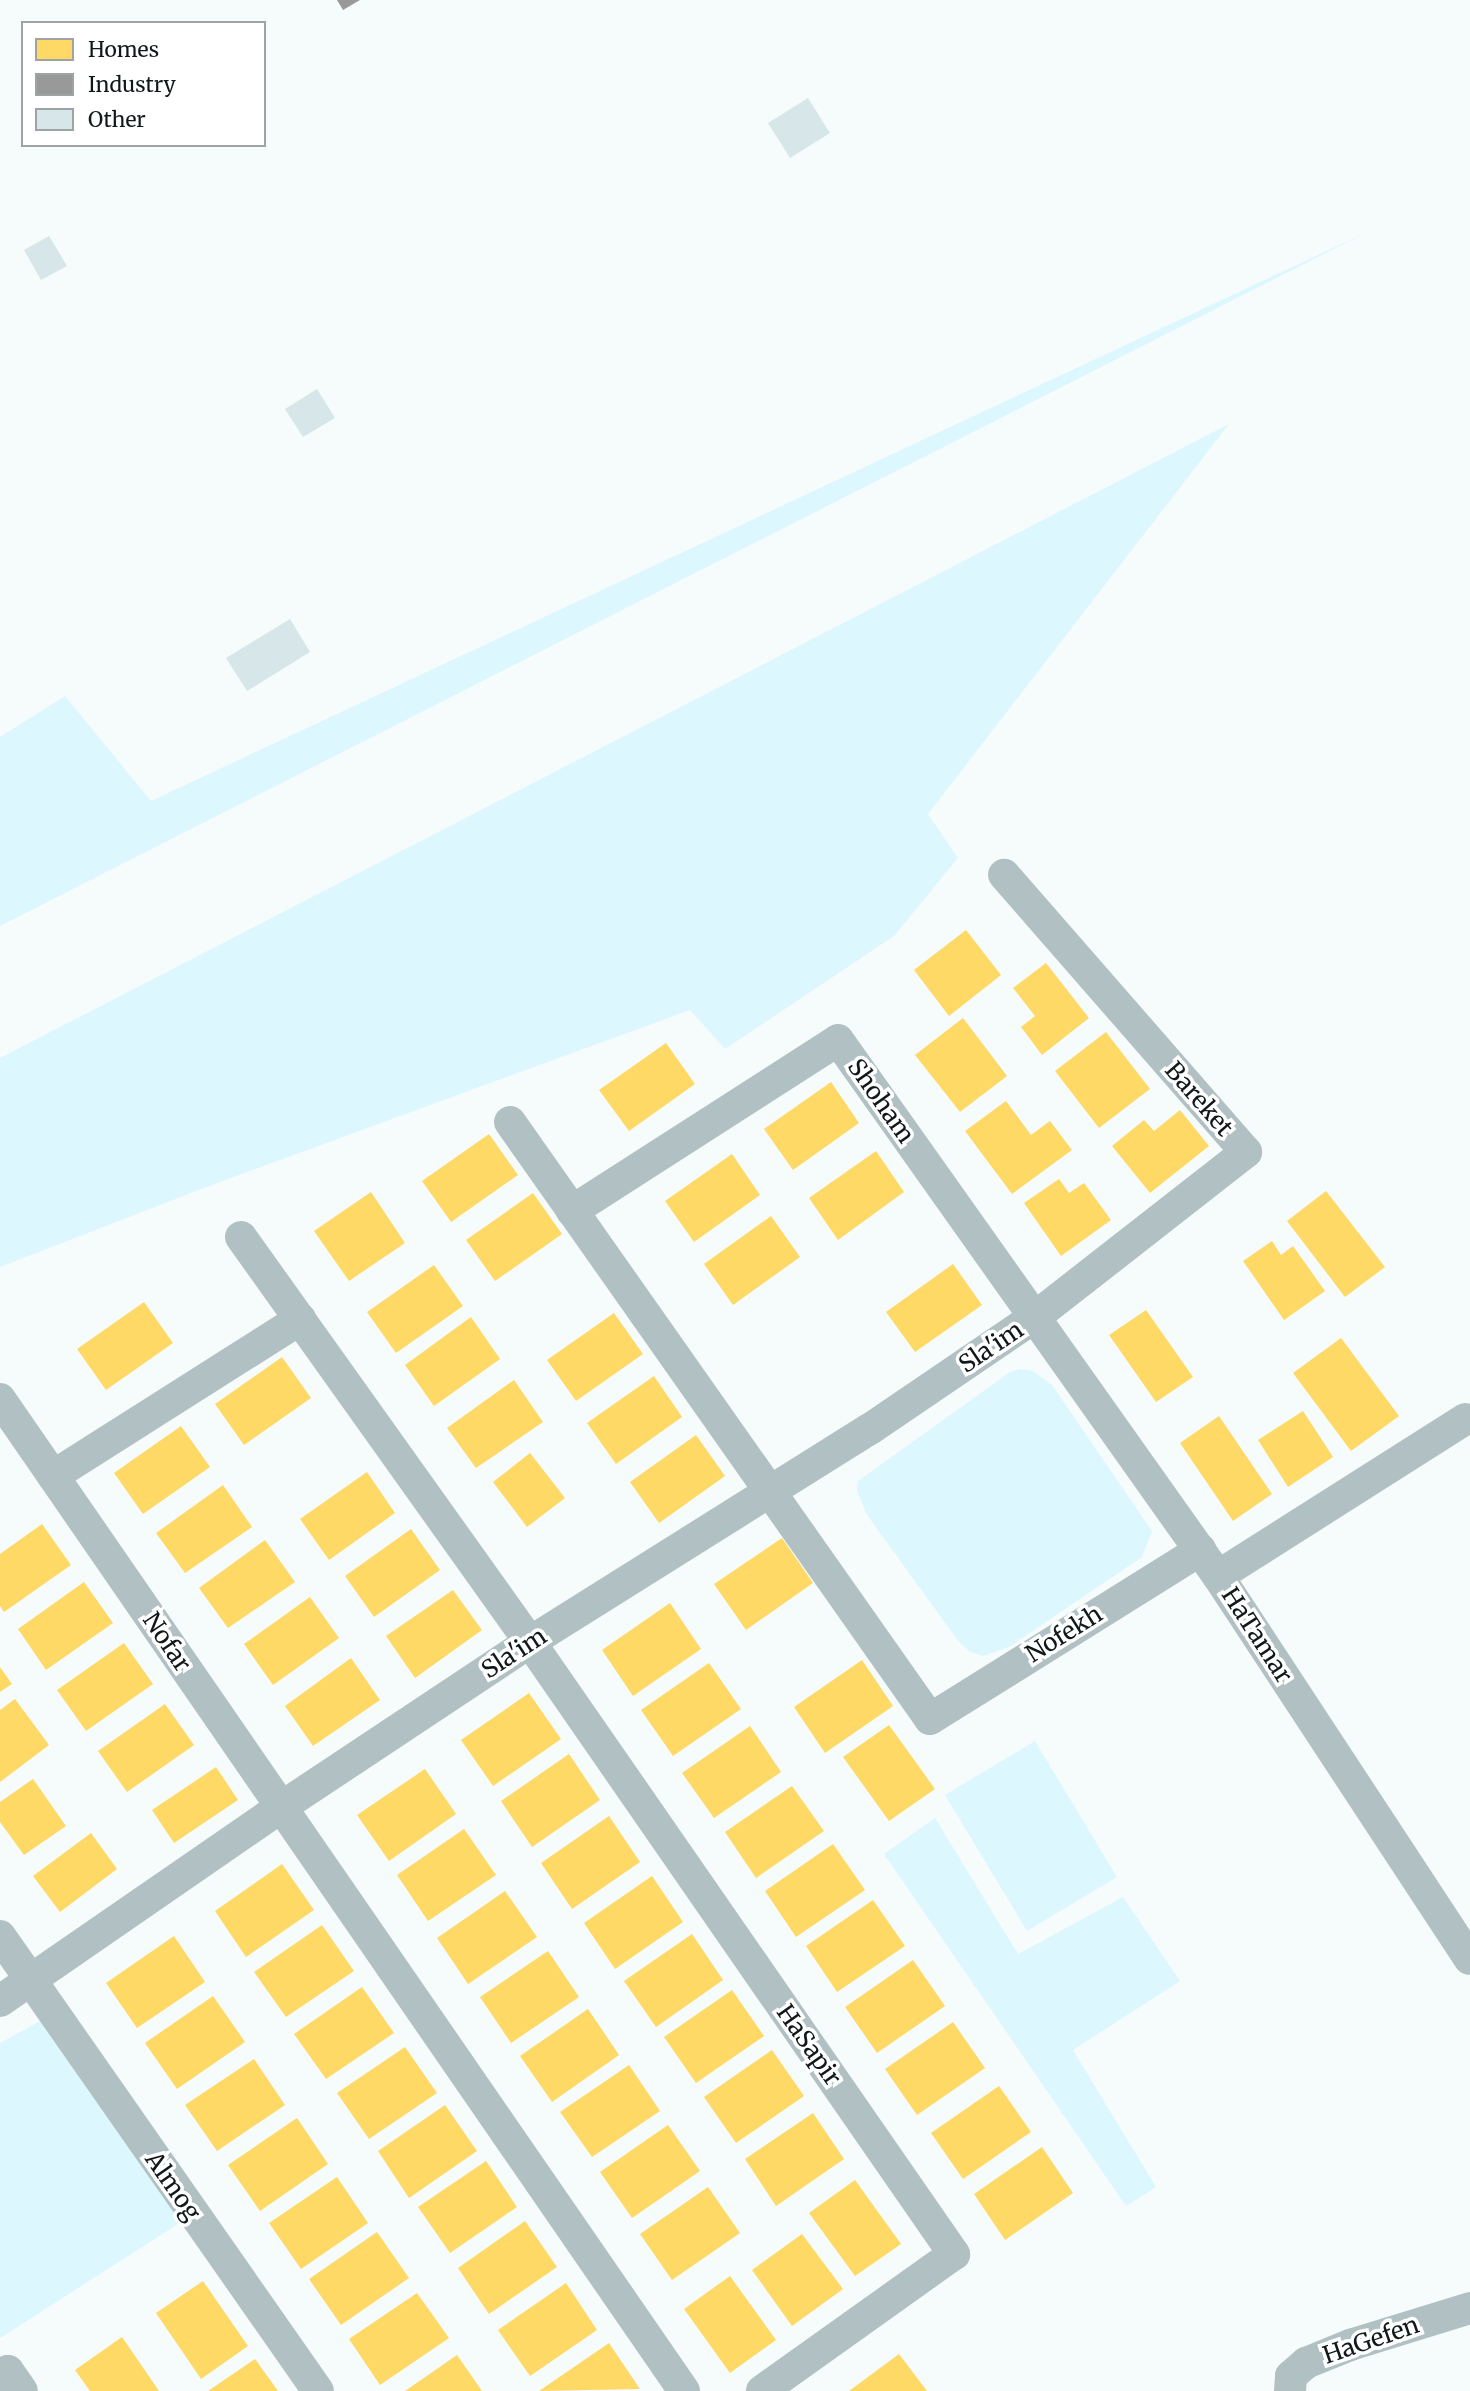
<!DOCTYPE html>
<style>
body{margin:0}
#map{position:relative;width:1470px;height:2391px;overflow:hidden;background:#f6fbfc;font-family:Merriweather,serif}
div>[style]{position:absolute}
[style*='--x']{left:calc(var(--x)*1px);top:calc(var(--y)*1px);width:calc(var(--w)*1px);rotate:calc(var(--a)*1deg)}
.green>*{inset:0;background:#ddf7fe}
.homes>*{inset:0;background:#ffd966}
.industry>*{inset:0;background:#999}
.building>*{inset:0;background:#d6e6e9}
.minor>*{height:32px;margin:-16px;padding:0 16px;transform-origin:16px;border-radius:16px;background:#b1c0c3}
span{translate:-50% -50%;white-space:nowrap;text-align:center;line-height:1.15;-webkit-text-stroke:7px #fff;paint-order:stroke}
.street-label{font-size:24px;color:#10181a}
.legend{position:absolute;left:21px;top:21px;width:245px;height:126px;box-sizing:border-box;background:#fff;border:2px solid #9fa3a3;margin:0;padding:9px 12px;list-style:none;font-size:21px;color:#10181a}
.legend li{display:flex;align-items:center;gap:14px;height:35px}
.legend b{width:35px;border:2px solid #9fa3a3}
</style>
<div id="map">
<div class="green">
<div style="clip-path:polygon(1365px 233px,0 926px,0 737px,65px 696px,151px 801px)"></div>
<div style="clip-path:polygon(1229px 424px,928px 814px,958px 858px,894px 936px,725px 1049px,690px 1010px,209px 1186px,0 1267px,0 1058px)"></div>
<div style="clip-path:polygon(1020px 1369px,1033px 1371px,1052px 1385px,1152px 1531px,1142px 1557px,1009px 1647px,983px 1656px,970px 1652px,959px 1642px,867px 1515px,857px 1491px,858px 1481px,1010px 1372px)"></div>
<div style="clip-path:polygon(1035px 1741px,1117px 1877px,1027px 1931px,945px 1795px)"></div>
<div style="clip-path:polygon(935px 1818px,1018px 1954px,1123px 1897px,1180px 1981px,1073px 2050px,1156px 2187px,1126px 2206px,884px 1854px)"></div>
<div style="clip-path:polygon(42px 2020px,186px 2219px,0 2338px,0 2043px)"></div>
</div>
<div class="homes">
<div style="clip-path:polygon(966px 930px,1001px 975px,949px 1016px,914px 970px)"></div>
<div style="clip-path:polygon(1046px 963px,1089px 1018px,1042px 1055px,1021px 1027px,1035px 1016px,1013px 988px)"></div>
<div style="clip-path:polygon(963px 1018px,1007px 1076px,960px 1112px,915px 1055px)"></div>
<div style="clip-path:polygon(1106px 1032px,1150px 1089px,1099px 1128px,1055px 1071px)"></div>
<div style="clip-path:polygon(666px 1043px,695px 1084px,629px 1131px,599px 1090px)"></div>
<div style="clip-path:polygon(831px 1082px,859px 1123px,793px 1170px,764px 1129px)"></div>
<div style="clip-path:polygon(1006px 1101px,1031px 1135px,1050px 1121px,1072px 1150px,1012px 1194px,965px 1131px)"></div>
<div style="clip-path:polygon(1180px 1110px,1209px 1146px,1150px 1193px,1112px 1146px,1144px 1120px,1154px 1131px)"></div>
<div style="clip-path:polygon(489px 1134px,518px 1175px,451px 1222px,422px 1181px)"></div>
<div style="clip-path:polygon(876px 1151px,904px 1192px,838px 1240px,809px 1198px)"></div>
<div style="clip-path:polygon(732px 1154px,760px 1195px,694px 1242px,665px 1201px)"></div>
<div style="clip-path:polygon(1059px 1179px,1069px 1193px,1084px 1183px,1111px 1220px,1061px 1256px,1024px 1203px)"></div>
<div style="clip-path:polygon(1326px 1191px,1385px 1267px,1345px 1297px,1287px 1221px)"></div>
<div style="clip-path:polygon(371px 1192px,405px 1243px,349px 1281px,314px 1231px)"></div>
<div style="clip-path:polygon(533px 1193px,562px 1234px,495px 1281px,466px 1240px)"></div>
<div style="clip-path:polygon(771px 1216px,800px 1257px,733px 1305px,704px 1264px)"></div>
<div style="clip-path:polygon(1272px 1241px,1281px 1255px,1293px 1246px,1325px 1291px,1284px 1320px,1243px 1261px)"></div>
<div style="clip-path:polygon(953px 1264px,982px 1305px,915px 1352px,886px 1312px)"></div>
<div style="clip-path:polygon(434px 1265px,463px 1306px,396px 1353px,367px 1312px)"></div>
<div style="clip-path:polygon(144px 1302px,173px 1343px,106px 1390px,77px 1349px)"></div>
<div style="clip-path:polygon(1146px 1310px,1193px 1377px,1156px 1402px,1109px 1335px)"></div>
<div style="clip-path:polygon(614px 1313px,643px 1354px,576px 1401px,547px 1360px)"></div>
<div style="clip-path:polygon(471px 1317px,500px 1359px,434px 1406px,405px 1365px)"></div>
<div style="clip-path:polygon(1341px 1338px,1399px 1416px,1351px 1451px,1293px 1373px)"></div>
<div style="clip-path:polygon(282px 1357px,311px 1398px,244px 1445px,215px 1404px)"></div>
<div style="clip-path:polygon(654px 1376px,682px 1417px,616px 1464px,587px 1423px)"></div>
<div style="clip-path:polygon(514px 1380px,543px 1422px,476px 1468px,447px 1428px)"></div>
<div style="clip-path:polygon(1303px 1411px,1333px 1457px,1288px 1487px,1258px 1440px)"></div>
<div style="clip-path:polygon(1219px 1416px,1272px 1494px,1233px 1521px,1180px 1443px)"></div>
<div style="clip-path:polygon(181px 1426px,210px 1467px,143px 1514px,114px 1473px)"></div>
<div style="clip-path:polygon(696px 1435px,725px 1476px,659px 1523px,630px 1482px)"></div>
<div style="clip-path:polygon(530px 1453px,565px 1498px,527px 1527px,493px 1482px)"></div>
<div style="clip-path:polygon(367px 1472px,395px 1513px,329px 1560px,300px 1519px)"></div>
<div style="clip-path:polygon(223px 1485px,252px 1527px,185px 1573px,156px 1533px)"></div>
<div style="clip-path:polygon(42px 1524px,71px 1565px,4px 1612px,0 1606px,0 1554px)"></div>
<div style="clip-path:polygon(411px 1529px,440px 1570px,374px 1617px,345px 1576px)"></div>
<div style="clip-path:polygon(782px 1538px,813px 1583px,746px 1630px,714px 1584px)"></div>
<div style="clip-path:polygon(265px 1540px,295px 1582px,228px 1628px,199px 1588px)"></div>
<div style="clip-path:polygon(84px 1582px,113px 1623px,46px 1670px,18px 1629px)"></div>
<div style="clip-path:polygon(453px 1590px,482px 1630px,415px 1678px,386px 1636px)"></div>
<div style="clip-path:polygon(310px 1597px,339px 1638px,273px 1685px,244px 1644px)"></div>
<div style="clip-path:polygon(670px 1603px,701px 1649px,633px 1696px,602px 1650px)"></div>
<div style="clip-path:polygon(124px 1643px,153px 1684px,86px 1731px,57px 1690px)"></div>
<div style="clip-path:polygon(351px 1658px,380px 1700px,313px 1746px,285px 1706px)"></div>
<div style="clip-path:polygon(862px 1660px,893px 1706px,825px 1753px,794px 1707px)"></div>
<div style="clip-path:polygon(709px 1663px,741px 1709px,673px 1756px,641px 1710px)"></div>
<div style="clip-path:polygon(0 1667px,12px 1684px,0 1692px)"></div>
<div style="clip-path:polygon(529px 1693px,561px 1739px,493px 1786px,461px 1740px)"></div>
<div style="clip-path:polygon(15px 1699px,49px 1745px,0 1782px,0 1710px)"></div>
<div style="clip-path:polygon(165px 1704px,194px 1745px,127px 1792px,98px 1751px)"></div>
<div style="clip-path:polygon(889px 1725px,935px 1789px,889px 1821px,843px 1757px)"></div>
<div style="clip-path:polygon(750px 1726px,781px 1772px,714px 1818px,682px 1773px)"></div>
<div style="clip-path:polygon(569px 1754px,600px 1800px,532px 1847px,501px 1801px)"></div>
<div style="clip-path:polygon(216px 1767px,238px 1800px,174px 1843px,152px 1810px)"></div>
<div style="clip-path:polygon(425px 1769px,456px 1814px,389px 1861px,357px 1815px)"></div>
<div style="clip-path:polygon(33px 1779px,66px 1826px,24px 1855px,0 1822px,0 1802px)"></div>
<div style="clip-path:polygon(792px 1786px,824px 1831px,756px 1878px,725px 1832px)"></div>
<div style="clip-path:polygon(609px 1816px,640px 1862px,572px 1909px,541px 1863px)"></div>
<div style="clip-path:polygon(464px 1829px,496px 1875px,428px 1921px,397px 1875px)"></div>
<div style="clip-path:polygon(91px 1833px,117px 1869px,60px 1912px,33px 1876px)"></div>
<div style="clip-path:polygon(833px 1844px,865px 1890px,796px 1937px,765px 1891px)"></div>
<div style="clip-path:polygon(282px 1864px,314px 1910px,246px 1957px,215px 1911px)"></div>
<div style="clip-path:polygon(652px 1876px,683px 1922px,615px 1969px,584px 1923px)"></div>
<div style="clip-path:polygon(505px 1891px,537px 1937px,468px 1984px,437px 1938px)"></div>
<div style="clip-path:polygon(873px 1900px,905px 1946px,837px 1992px,806px 1946px)"></div>
<div style="clip-path:polygon(322px 1925px,354px 1971px,286px 2017px,254px 1972px)"></div>
<div style="clip-path:polygon(692px 1934px,723px 1980px,656px 2027px,624px 1981px)"></div>
<div style="clip-path:polygon(174px 1936px,205px 1982px,137px 2028px,106px 1983px)"></div>
<div style="clip-path:polygon(548px 1951px,579px 1997px,511px 2043px,480px 1997px)"></div>
<div style="clip-path:polygon(913px 1960px,945px 2006px,877px 2053px,845px 2007px)"></div>
<div style="clip-path:polygon(362px 1987px,394px 2033px,326px 2079px,294px 2034px)"></div>
<div style="clip-path:polygon(732px 1990px,764px 2036px,696px 2083px,664px 2037px)"></div>
<div style="clip-path:polygon(213px 1996px,245px 2042px,177px 2089px,145px 2043px)"></div>
<div style="clip-path:polygon(588px 2009px,619px 2055px,552px 2102px,520px 2056px)"></div>
<div style="clip-path:polygon(953px 2022px,985px 2068px,917px 2115px,885px 2069px)"></div>
<div style="clip-path:polygon(405px 2047px,437px 2093px,369px 2139px,337px 2093px)"></div>
<div style="clip-path:polygon(772px 2050px,804px 2096px,736px 2143px,704px 2097px)"></div>
<div style="clip-path:polygon(254px 2059px,285px 2105px,217px 2151px,185px 2105px)"></div>
<div style="clip-path:polygon(629px 2065px,660px 2111px,592px 2157px,560px 2112px)"></div>
<div style="clip-path:polygon(999px 2086px,1031px 2132px,963px 2179px,931px 2133px)"></div>
<div style="clip-path:polygon(445px 2105px,477px 2151px,409px 2198px,378px 2151px)"></div>
<div style="clip-path:polygon(813px 2113px,844px 2159px,776px 2206px,745px 2159px)"></div>
<div style="clip-path:polygon(297px 2118px,328px 2164px,260px 2211px,228px 2165px)"></div>
<div style="clip-path:polygon(668px 2125px,700px 2171px,632px 2218px,600px 2172px)"></div>
<div style="clip-path:polygon(1042px 2147px,1073px 2193px,1005px 2240px,974px 2194px)"></div>
<div style="clip-path:polygon(486px 2161px,517px 2207px,450px 2253px,418px 2207px)"></div>
<div style="clip-path:polygon(337px 2177px,368px 2223px,301px 2269px,269px 2223px)"></div>
<div style="clip-path:polygon(855px 2180px,901px 2244px,855px 2276px,809px 2213px)"></div>
<div style="clip-path:polygon(708px 2187px,740px 2233px,672px 2280px,640px 2234px)"></div>
<div style="clip-path:polygon(525px 2221px,557px 2267px,489px 2314px,458px 2268px)"></div>
<div style="clip-path:polygon(377px 2232px,409px 2278px,341px 2325px,309px 2279px)"></div>
<div style="clip-path:polygon(802px 2234px,843px 2289px,792px 2326px,752px 2270px)"></div>
<div style="clip-path:polygon(730px 2276px,776px 2340px,730px 2373px,684px 2309px)"></div>
<div style="clip-path:polygon(203px 2281px,248px 2346px,201px 2379px,156px 2313px)"></div>
<div style="clip-path:polygon(566px 2283px,597px 2330px,530px 2376px,498px 2330px)"></div>
<div style="clip-path:polygon(417px 2293px,449px 2338px,380px 2385px,349px 2339px)"></div>
<div style="clip-path:polygon(122px 2337px,159px 2391px,90px 2391px,75px 2370px)"></div>
<div style="clip-path:polygon(609px 2343px,640px 2389px,539px 2391px)"></div>
<div style="clip-path:polygon(899px 2354px,927px 2391px,849px 2391px)"></div>
<div style="clip-path:polygon(457px 2355px,482px 2391px,405px 2391px)"></div>
<div style="clip-path:polygon(255px 2359px,278px 2391px,208px 2391px)"></div>
</div>
<div class="industry">
<div style="clip-path:polygon(337px 0,360px 0,343px 10px)"></div>
</div>
<div class="building">
<div style="clip-path:polygon(808px 98px,830px 133px,790px 158px,768px 123px)"></div>
<div style="clip-path:polygon(49px 236px,67px 266px,41px 280px,24px 250px)"></div>
<div style="clip-path:polygon(317px 389px,335px 418px,303px 437px,285px 409px)"></div>
<div style="clip-path:polygon(290px 619px,310px 652px,247px 691px,226px 658px)"></div>
</div>
<div class="minor">
<div style="--x:510;--y:1122;--w:730;--a:54.87"></div>
<div style="--x:930;--y:1719;--w:319;--a:-32"></div>
<div style="--x:572;--y:1211;--w:316;--a:-32.7"></div>
<div style="--x:838;--y:1040;--w:657;--a:54.67"></div>
<div style="--x:1218;--y:1576;--w:458;--a:56.7"></div>
<div style="--x:241;--y:1237;--w:498;--a:54.5"></div>
<div style="--x:530;--y:1642;--w:745;--a:55.29"></div>
<div style="--x:954;--y:2254;--w:236;--a:144.5"></div>
<div style="--x:0;--y:1399;--w:1205;--a:55.41"></div>
<div style="--x:53;--y:1476;--w:293;--a:-32.4"></div>
<div style="--x:1218;--y:1576;--w:293;--a:-32.4"></div>
<div style="--x:0;--y:1936;--w:555;--a:55.05"></div>
<div style="--x:0;--y:2001;--w:340;--a:-34.6"></div>
<div style="--x:280;--y:1808;--w:300;--a:-33.6"></div>
<div style="--x:530;--y:1642;--w:401;--a:-32.1"></div>
<div style="--x:870;--y:1429;--w:199;--a:-34.2"></div>
<div style="--x:1035;--y:1317;--w:268;--a:-38"></div>
<div style="--x:1246;--y:1152;--w:368;--a:-131.1"></div>
<div style="--x:0;--y:2377;--w:10;--a:-37"></div>
<div style="--x:8;--y:2371;--w:24;--a:55"></div>
<div style="--x:1290;--y:2391;--w:15;--a:-86"></div>
<div style="--x:1291;--y:2376;--w:20;--a:-41"></div>
<div style="--x:1306;--y:2363;--w:48;--a:-22.2"></div>
<div style="--x:1350;--y:2345;--w:126;--a:-17.1"></div>
</div>
<div class="street-label">
<span style="left:1199px;top:1099px;rotate:49deg">Bareket</span>
<span style="left:881px;top:1101px;rotate:55deg">Shoham</span>
<span style="left:991px;top:1347px;rotate:-34deg">Sla'im</span>
<span style="left:1064px;top:1634px;rotate:-32deg">Nofekh</span>
<span style="left:1257px;top:1635px;rotate:57deg">HaTamar</span>
<span style="left:167px;top:1642px;rotate:56deg">Nofar</span>
<span style="left:514px;top:1653px;rotate:-33deg">Sla'im</span>
<span style="left:809px;top:2045px;rotate:55deg">HaSapir</span>
<span style="left:173px;top:2186px;rotate:55deg">Almog</span>
<span style="left:1371px;top:2340px;rotate:-19deg">HaGefen</span>
</div>
<ul class="legend">
<li><b style="height:19px;background:#ffd966"></b>Homes</li>
<li><b style="height:19px;background:#999"></b>Industry</li>
<li><b style="height:19px;background:#d6e6e9"></b>Other</li>
</ul>
</div>
